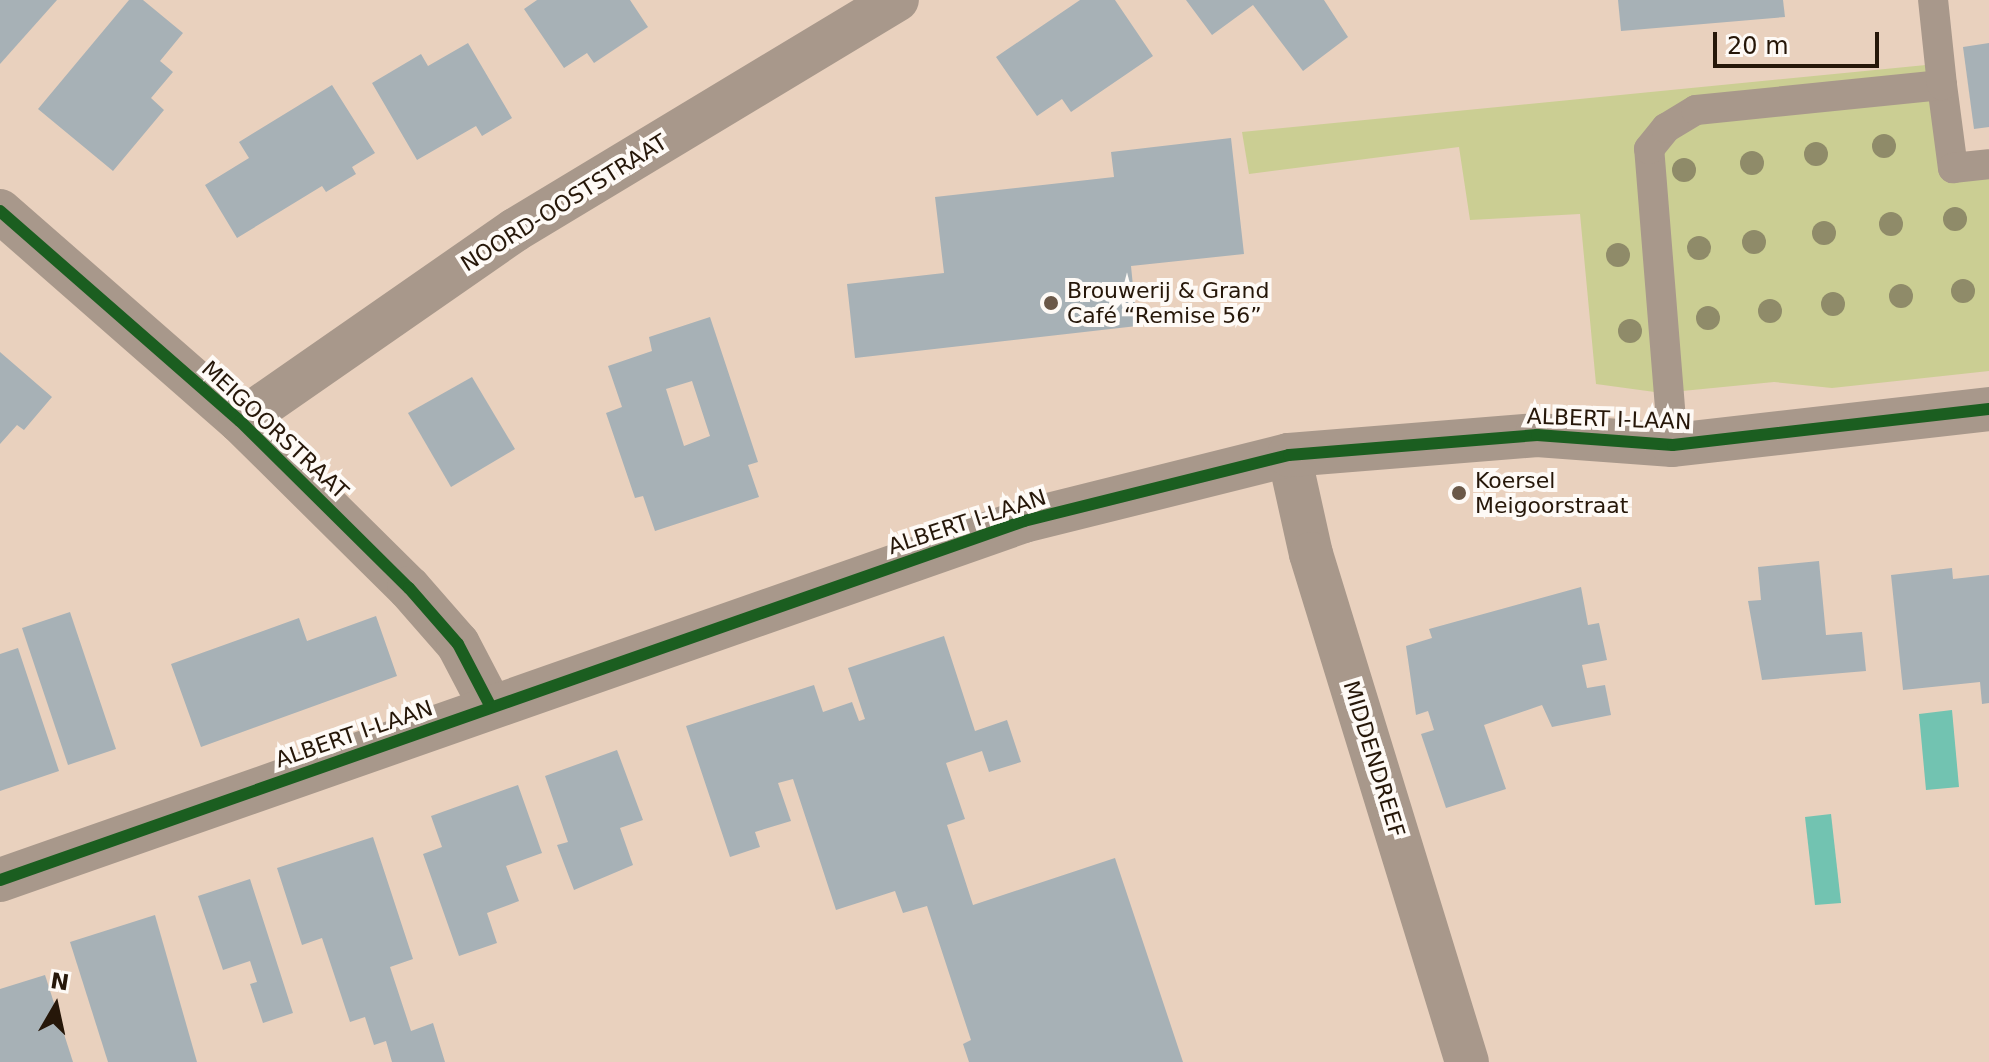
<!DOCTYPE html>
<meta charset="utf-8">
<style>
body{margin:0}
#map{position:relative;width:1989px;height:1062px;overflow:hidden;background:#e9d1be;font-family:"DejaVu Sans",sans-serif}
div>[style]{position:absolute}
[style*='--x']{left:calc(var(--x)*1px);top:calc(var(--y)*1px);width:calc(var(--w)*1px);rotate:calc(var(--a)*1deg)}
.green>*{inset:0;background:#cbce93}
.water>*{inset:0;background:#72c3b1}
.building>*{inset:0;background:#a7b1b6}
.service>*{height:30px;margin:-15px;padding:0 15px;transform-origin:15px;border-radius:15px;background:#a8988b}
.minor>*{height:44px;margin:-22px;padding:0 22px;transform-origin:22px;border-radius:22px;background:#a8988b}
.tertiary>*{height:44px;margin:-22px;padding:0 22px;transform-origin:22px;border-radius:22px;background:#a8988b}
.cycleway>*{height:12px;margin:-6px;padding:0 6px;transform-origin:6px;border-radius:6px;background:#1b5e20}
.trees>*{width:24px;height:24px;margin:-12px;border-radius:50%;background:#8f8b69}
.dots>*{width:22px;height:22px;translate:-50% -50%;box-sizing:border-box;border:4px solid #fefaf6;border-radius:50%}
span{translate:-50% -50%;white-space:nowrap;text-align:center;line-height:1.15;-webkit-text-stroke:8px #fefaf6;paint-order:stroke}
.street-label{font-size:22px;color:#261709}
.poi-label{font-size:22px;color:#261709}
.left{translate:0 -50%;text-align:left}
.north{position:absolute;left:16px;top:966px;width:80px;height:80px;-webkit-text-stroke:6px #fefaf6;paint-order:stroke;rotate:9deg;font-size:22px;font-weight:700;line-height:32px;text-align:center;color:#261709}
.north::after{content:'';display:block;margin:auto;width:28px;height:36px;background:#261709;clip-path:polygon(50% 0,100% 100%,50% 72%,0 100%)}
.scale{position:absolute;left:1713px;top:32px;width:166px;height:36px;box-sizing:border-box;border:4px solid #261709;border-top:0;padding-left:10px;font-size:24px;line-height:28px;white-space:nowrap;color:#261709;-webkit-text-stroke:6px #fefaf6;paint-order:stroke}
</style>
<div id="map">
<div class="green">
<div style="clip-path:polygon(1926px 65px,1943px 175px,1989px 170px,1989px 371px,1832px 388px,1774px 382px,1662px 393px,1596px 384px,1580px 214px,1470px 220px,1459px 147px,1249px 174px,1242px 132px)"></div>
</div>
<div class="water">
<div style="clip-path:polygon(1952px 710px,1959px 787px,1926px 790px,1919px 714px)"></div>
<div style="clip-path:polygon(1831px 814px,1841px 903px,1815px 905px,1805px 817px)"></div>
</div>
<div class="building">
<div style="clip-path:polygon(0 0,57px 0,0 64px)"></div>
<div style="clip-path:polygon(129px 0,143px 0,183px 33px,160px 61px,173px 72px,151px 98px,164px 110px,113px 171px,38px 109px)"></div>
<div style="clip-path:polygon(537px 0,630px 0,648px 27px,594px 63px,587px 53px,564px 68px,524px 9px)"></div>
<div style="clip-path:polygon(1080px 0,1115px 0,1153px 56px,1071px 112px,1062px 99px,1037px 116px,996px 57px)"></div>
<div style="clip-path:polygon(1186px 0,1324px 0,1348px 37px,1303px 71px,1253px 5px,1212px 35px)"></div>
<div style="clip-path:polygon(1618px 0,1783px 0,1785px 17px,1621px 31px)"></div>
<div style="clip-path:polygon(468px 43px,512px 118px,482px 136px,476px 126px,417px 160px,372px 83px,421px 54px,428px 66px)"></div>
<div style="clip-path:polygon(1989px 43px,1989px 127px,1974px 129px,1963px 47px)"></div>
<div style="clip-path:polygon(332px 85px,375px 153px,352px 167px,356px 174px,326px 192px,322px 186px,237px 238px,205px 185px,249px 158px,239px 142px)"></div>
<div style="clip-path:polygon(1231px 138px,1244px 254px,1131px 266px,1137px 326px,855px 358px,847px 284px,944px 273px,935px 197px,1114px 177px,1111px 152px)"></div>
<div style="clip-path:polygon(evenodd,710px 317px,758px 462px,748px 465px,759px 497px,655px 531px,643px 496px,635px 498px,606px 413px,622px 407px,608px 366px,652px 351px,649px 337px,710px 317px,692px 381px,710px 436px,684px 446px,666px 389px,692px 381px)"></div>
<div style="clip-path:polygon(0 352px,52px 397px,24px 430px,17px 425px,0 444px)"></div>
<div style="clip-path:polygon(472px 377px,515px 449px,451px 487px,408px 413px)"></div>
<div style="clip-path:polygon(1819px 561px,1826px 635px,1862px 632px,1866px 671px,1762px 680px,1748px 601px,1761px 600px,1758px 567px)"></div>
<div style="clip-path:polygon(1952px 568px,1953px 579px,1989px 575px,1989px 703px,1982px 704px,1980px 682px,1903px 690px,1891px 575px)"></div>
<div style="clip-path:polygon(1581px 587px,1588px 625px,1599px 623px,1607px 660px,1582px 665px,1587px 688px,1605px 685px,1611px 715px,1552px 727px,1542px 705px,1484px 725px,1506px 789px,1446px 808px,1421px 734px,1434px 730px,1428px 711px,1416px 715px,1406px 646px,1432px 638px,1429px 629px)"></div>
<div style="clip-path:polygon(70px 612px,116px 749px,68px 765px,22px 628px)"></div>
<div style="clip-path:polygon(376px 616px,397px 676px,201px 747px,171px 664px,299px 618px,307px 641px)"></div>
<div style="clip-path:polygon(944px 636px,975px 731px,1007px 720px,1021px 762px,989px 772px,982px 751px,946px 763px,965px 819px,947px 825px,973px 905px,1115px 858px,1183px 1062px,969px 1062px,963px 1044px,971px 1040px,927px 906px,903px 913px,895px 891px,836px 910px,793px 779px,778px 783px,791px 821px,755px 832px,760px 847px,730px 857px,686px 726px,814px 685px,823px 712px,852px 702px,859px 721px,865px 719px,848px 668px)"></div>
<div style="clip-path:polygon(18px 648px,59px 771px,0 791px,0 654px)"></div>
<div style="clip-path:polygon(617px 750px,643px 820px,620px 828px,633px 865px,574px 890px,557px 845px,568px 842px,545px 776px)"></div>
<div style="clip-path:polygon(518px 785px,542px 853px,506px 866px,519px 901px,487px 913px,497px 943px,459px 956px,423px 854px,442px 847px,431px 816px)"></div>
<div style="clip-path:polygon(373px 837px,413px 959px,390px 967px,411px 1031px,433px 1023px,445px 1062px,392px 1062px,386px 1041px,374px 1045px,365px 1017px,350px 1022px,322px 938px,302px 945px,277px 868px)"></div>
<div style="clip-path:polygon(250px 879px,293px 1013px,263px 1023px,250px 984px,257px 982px,250px 961px,223px 970px,198px 896px)"></div>
<div style="clip-path:polygon(155px 915px,197px 1062px,108px 1062px,70px 942px)"></div>
<div style="clip-path:polygon(45px 975px,73px 1062px,0 1062px,0 989px)"></div>
</div>
<div class="service">
<div style="--x:1942;--y:85;--w:84;--a:82.5"></div>
<div style="--x:1953;--y:168;--w:36;--a:-6"></div>
<div style="--x:1673;--y:445;--w:297;--a:-94.6"></div>
<div style="--x:1649;--y:149;--w:27;--a:-51"></div>
<div style="--x:1666;--y:128;--w:35;--a:-31"></div>
<div style="--x:1696;--y:110;--w:247;--a:-5.8"></div>
<div style="--x:1942;--y:85;--w:85;--a:-96"></div>
</div>
<div class="minor">
<div style="--x:0;--y:211;--w:319;--a:41.2"></div>
<div style="--x:240;--y:421;--w:238;--a:44.7"></div>
<div style="--x:409;--y:588;--w:74;--a:48.8"></div>
<div style="--x:458;--y:644;--w:71;--a:62.4"></div>
<div style="--x:240;--y:421;--w:335;--a:-34.8"></div>
<div style="--x:515;--y:230;--w:446;--a:-31.1"></div>
<div style="--x:1289;--y:455;--w:101;--a:77.5"></div>
<div style="--x:1311;--y:554;--w:531;--a:72.93"></div>
</div>
<div class="tertiary">
<div style="--x:0;--y:880;--w:1085;--a:-19.32"></div>
<div style="--x:1024;--y:521;--w:273;--a:-14"></div>
<div style="--x:1289;--y:455;--w:249;--a:-4.6"></div>
<div style="--x:1537;--y:435;--w:136;--a:4.2"></div>
<div style="--x:1673;--y:445;--w:318;--a:-6.5"></div>
</div>
<div class="cycleway">
<div style="--x:0;--y:211;--w:319;--a:41.2"></div>
<div style="--x:240;--y:421;--w:238;--a:44.7"></div>
<div style="--x:409;--y:588;--w:74;--a:48.8"></div>
<div style="--x:458;--y:644;--w:71;--a:62.4"></div>
<div style="--x:0;--y:880;--w:1085;--a:-19.32"></div>
<div style="--x:1024;--y:521;--w:273;--a:-14"></div>
<div style="--x:1289;--y:455;--w:249;--a:-4.6"></div>
<div style="--x:1537;--y:435;--w:136;--a:4.2"></div>
<div style="--x:1673;--y:445;--w:318;--a:-6.5"></div>
</div>
<div class="trees">
<div style="left:1884px;top:146px"></div>
<div style="left:1816px;top:154px"></div>
<div style="left:1752px;top:163px"></div>
<div style="left:1684px;top:170px"></div>
<div style="left:1955px;top:219px"></div>
<div style="left:1891px;top:224px"></div>
<div style="left:1824px;top:233px"></div>
<div style="left:1754px;top:242px"></div>
<div style="left:1699px;top:248px"></div>
<div style="left:1618px;top:255px"></div>
<div style="left:1963px;top:291px"></div>
<div style="left:1901px;top:296px"></div>
<div style="left:1833px;top:304px"></div>
<div style="left:1770px;top:311px"></div>
<div style="left:1708px;top:318px"></div>
<div style="left:1630px;top:331px"></div>
</div>
<div class="dots">
<div style="left:1051px;top:303px;background:#6a5848"></div>
<div style="left:1459px;top:493px;background:#6a5848"></div>
</div>
<div class="street-label">
<span style="left:564px;top:203px;rotate:-32deg">NOORD-OOSTSTRAAT</span>
<span style="left:1609px;top:419px;rotate:2deg">ALBERT I-LAAN</span>
<span style="left:275px;top:430px;rotate:43deg">MEIGOORSTRAAT</span>
<span style="left:967px;top:522px;rotate:-18deg">ALBERT I-LAAN</span>
<span style="left:354px;top:734px;rotate:-19deg">ALBERT I-LAAN</span>
<span style="left:1374px;top:759px;rotate:73deg">MIDDENDREEF</span>
</div>
<div class="poi-label">
<span class="left" style="left:1067px;top:303px">Brouwerij &amp; Grand<br>Café “Remise 56”</span>
<span class="left" style="left:1475px;top:493px">Koersel<br>Meigoorstraat</span>
</div>
<div class="north">N</div>
<div class="scale">20 m</div>
</div>
